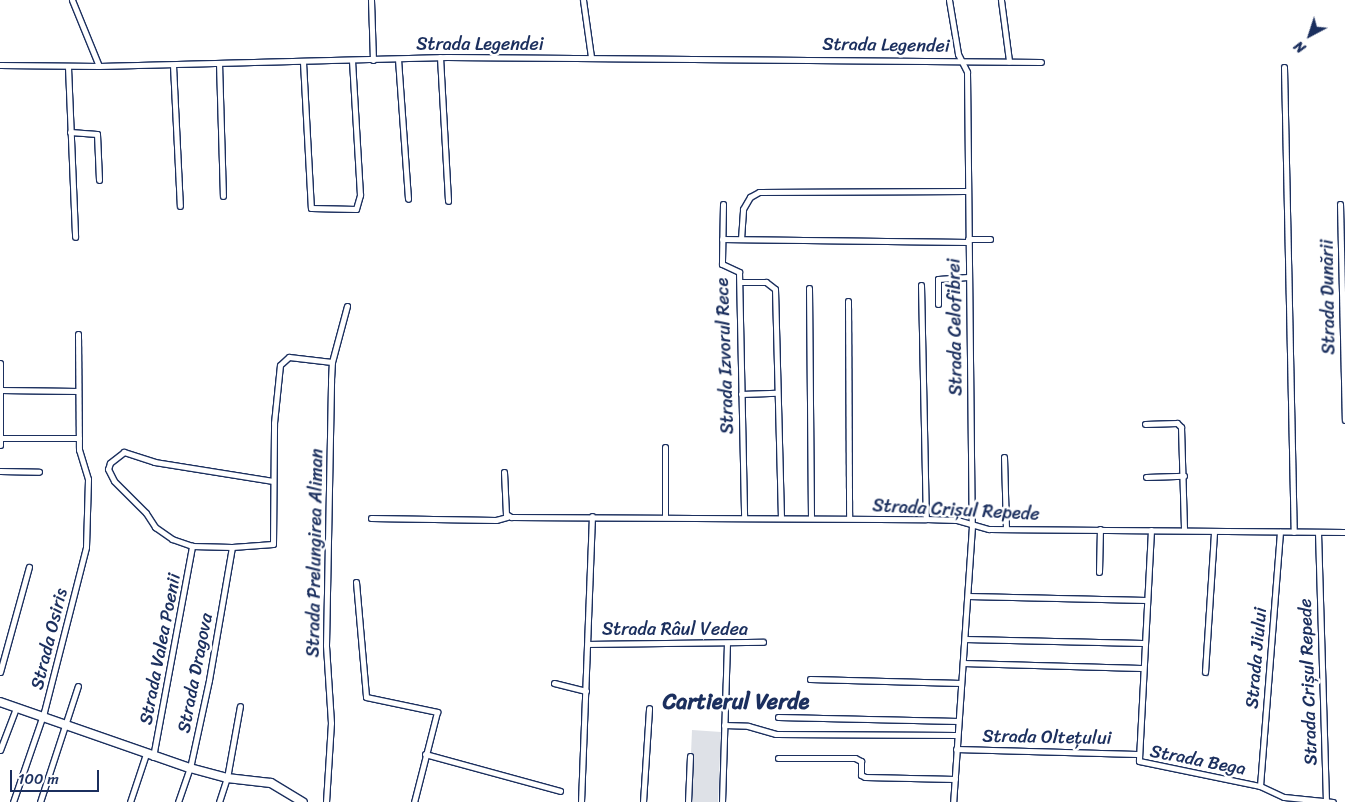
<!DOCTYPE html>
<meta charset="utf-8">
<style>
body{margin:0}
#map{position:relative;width:1345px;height:802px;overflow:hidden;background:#fff;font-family:Sriracha,sans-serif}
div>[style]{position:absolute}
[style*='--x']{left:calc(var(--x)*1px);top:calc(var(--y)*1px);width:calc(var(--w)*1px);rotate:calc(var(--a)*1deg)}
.green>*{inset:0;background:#dee1e7}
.roads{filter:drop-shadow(1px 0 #1b2f5e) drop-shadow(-1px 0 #1b2f5e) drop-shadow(0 1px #1b2f5e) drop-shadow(0 -1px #1b2f5e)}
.street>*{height:5px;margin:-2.5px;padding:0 2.5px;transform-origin:2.5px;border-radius:2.5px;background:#fff}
.secondary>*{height:8px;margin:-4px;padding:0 4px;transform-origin:4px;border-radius:4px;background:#fff}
span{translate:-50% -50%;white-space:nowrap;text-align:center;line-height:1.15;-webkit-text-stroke:5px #fff;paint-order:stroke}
.street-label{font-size:18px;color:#1b2f5e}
.district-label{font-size:22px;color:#1b2f5e;font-weight:700}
.north{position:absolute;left:1285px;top:10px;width:50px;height:50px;-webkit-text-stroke:4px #fff;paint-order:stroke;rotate:220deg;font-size:14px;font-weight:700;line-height:20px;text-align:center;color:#1b2f5e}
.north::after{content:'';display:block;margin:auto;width:18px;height:22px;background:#1b2f5e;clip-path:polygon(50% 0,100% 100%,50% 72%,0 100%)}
.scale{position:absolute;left:10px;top:770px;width:89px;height:22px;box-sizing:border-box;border:2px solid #1b2f5e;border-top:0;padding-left:6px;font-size:15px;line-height:18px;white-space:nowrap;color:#1b2f5e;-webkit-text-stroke:4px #fff;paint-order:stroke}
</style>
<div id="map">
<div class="green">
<div style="clip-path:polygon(692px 730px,721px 732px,718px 802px,689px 802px)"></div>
</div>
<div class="roads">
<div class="street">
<div style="--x:72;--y:0;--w:71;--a:67.8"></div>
<div style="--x:371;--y:0;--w:60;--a:88.1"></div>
<div style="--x:583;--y:0;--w:58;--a:82"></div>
<div style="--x:949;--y:0;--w:55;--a:80.5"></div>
<div style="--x:958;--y:54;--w:20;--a:63"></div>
<div style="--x:967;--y:72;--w:454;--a:89.4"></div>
<div style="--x:972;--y:526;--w:277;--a:93.9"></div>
<div style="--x:1001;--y:0;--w:62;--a:82.5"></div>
<div style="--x:440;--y:57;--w:144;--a:86.8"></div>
<div style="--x:398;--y:59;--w:140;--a:85.9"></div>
<div style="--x:303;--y:62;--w:146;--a:86.9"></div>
<div style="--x:311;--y:208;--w:45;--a:1.3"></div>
<div style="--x:356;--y:209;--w:15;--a:-74"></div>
<div style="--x:360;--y:195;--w:135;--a:-93.4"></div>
<div style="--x:219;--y:63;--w:133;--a:88.3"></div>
<div style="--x:0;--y:65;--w:99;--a:0.6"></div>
<div style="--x:99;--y:66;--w:348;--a:-1.5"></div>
<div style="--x:447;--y:57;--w:594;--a:0.48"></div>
<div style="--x:173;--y:65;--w:141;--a:87.2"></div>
<div style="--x:68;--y:67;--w:170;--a:87.6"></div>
<div style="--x:1284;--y:67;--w:465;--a:88.8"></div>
<div style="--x:70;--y:132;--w:27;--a:4"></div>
<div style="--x:97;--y:134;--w:46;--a:87.5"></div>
<div style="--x:723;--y:204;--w:60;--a:91"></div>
<div style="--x:722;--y:264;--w:19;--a:25"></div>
<div style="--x:739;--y:272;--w:245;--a:88.8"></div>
<div style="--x:1340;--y:204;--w:216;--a:88.7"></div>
<div style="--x:722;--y:239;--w:246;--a:0.7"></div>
<div style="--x:741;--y:239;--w:30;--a:-86"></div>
<div style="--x:743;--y:209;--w:14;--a:-60"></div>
<div style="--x:750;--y:197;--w:10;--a:-29"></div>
<div style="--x:759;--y:192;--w:208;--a:-0.3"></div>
<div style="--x:968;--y:239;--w:22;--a:0"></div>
<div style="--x:740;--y:282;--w:26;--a:0"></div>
<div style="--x:766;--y:282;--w:11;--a:38"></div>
<div style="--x:775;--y:289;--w:229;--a:88.5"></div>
<div style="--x:921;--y:285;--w:234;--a:88.8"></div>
<div style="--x:809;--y:288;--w:230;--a:89.5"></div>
<div style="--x:848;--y:301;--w:217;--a:89.7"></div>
<div style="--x:938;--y:304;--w:25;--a:-90"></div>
<div style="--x:938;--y:279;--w:30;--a:-4"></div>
<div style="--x:0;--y:363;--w:82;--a:90"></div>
<div style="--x:1;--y:390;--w:77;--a:0.7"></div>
<div style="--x:741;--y:394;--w:36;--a:-2"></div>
<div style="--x:1145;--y:424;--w:32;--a:-2"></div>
<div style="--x:1177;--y:423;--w:6;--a:45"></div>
<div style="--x:1181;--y:427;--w:103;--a:88.3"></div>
<div style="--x:0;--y:438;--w:79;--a:0"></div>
<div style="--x:665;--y:447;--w:70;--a:90"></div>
<div style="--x:1004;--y:457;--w:72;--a:88.4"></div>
<div style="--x:0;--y:471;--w:39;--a:1"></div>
<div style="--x:504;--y:472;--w:42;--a:87.3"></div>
<div style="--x:506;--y:514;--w:6;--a:31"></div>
<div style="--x:511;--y:517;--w:415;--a:0.3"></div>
<div style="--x:926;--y:519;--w:31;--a:2"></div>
<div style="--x:957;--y:520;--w:33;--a:16"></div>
<div style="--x:989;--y:529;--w:356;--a:0.5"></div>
<div style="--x:1146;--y:477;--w:38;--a:-2"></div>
<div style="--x:273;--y:481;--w:120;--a:-170.9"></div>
<div style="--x:155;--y:462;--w:33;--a:-162"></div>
<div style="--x:124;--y:452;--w:18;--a:142"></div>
<div style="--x:110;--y:463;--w:6;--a:108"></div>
<div style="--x:108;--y:469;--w:13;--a:63"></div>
<div style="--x:114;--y:481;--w:45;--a:45"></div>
<div style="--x:146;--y:513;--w:17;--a:57"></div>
<div style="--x:155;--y:527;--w:21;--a:35"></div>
<div style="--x:172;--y:539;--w:21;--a:19"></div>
<div style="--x:192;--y:546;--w:40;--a:1.4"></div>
<div style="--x:232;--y:547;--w:41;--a:-4.2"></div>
<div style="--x:273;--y:544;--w:121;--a:-89.5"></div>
<div style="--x:274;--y:423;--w:58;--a:-84.1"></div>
<div style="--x:280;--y:365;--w:12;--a:-42"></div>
<div style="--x:289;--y:357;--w:43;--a:6.6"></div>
<div style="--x:371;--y:518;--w:125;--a:0.9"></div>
<div style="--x:496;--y:520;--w:11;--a:-15"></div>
<div style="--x:1151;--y:530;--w:231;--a:93"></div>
<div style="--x:1139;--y:761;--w:124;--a:11.7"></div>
<div style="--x:1318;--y:532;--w:269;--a:88.3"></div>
<div style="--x:1099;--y:572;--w:43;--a:-88.7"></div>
<div style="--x:356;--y:582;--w:115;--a:85"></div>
<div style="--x:366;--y:697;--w:73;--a:11.9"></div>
<div style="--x:437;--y:712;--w:93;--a:104.3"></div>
<div style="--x:968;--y:596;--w:178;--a:1.3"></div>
<div style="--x:965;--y:639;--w:178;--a:1.3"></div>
<div style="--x:588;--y:644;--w:175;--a:-0.7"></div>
<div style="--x:963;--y:663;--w:178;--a:1.6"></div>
<div style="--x:0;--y:672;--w:109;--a:-74.6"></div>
<div style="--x:1205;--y:672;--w:141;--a:-86.3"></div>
<div style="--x:810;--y:679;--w:151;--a:1.5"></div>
<div style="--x:554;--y:683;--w:33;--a:14"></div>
<div style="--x:778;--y:717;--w:180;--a:1.3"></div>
<div style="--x:724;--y:725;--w:24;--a:2"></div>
<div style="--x:748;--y:726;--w:29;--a:16"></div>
<div style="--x:776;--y:734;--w:181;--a:0.3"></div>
<div style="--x:956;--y:749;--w:181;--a:1.6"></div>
<div style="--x:0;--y:750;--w:45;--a:-69.1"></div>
<div style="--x:425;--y:754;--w:140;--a:15.3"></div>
<div style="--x:153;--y:757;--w:215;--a:-79.5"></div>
<div style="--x:778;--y:758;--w:77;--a:0"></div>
<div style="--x:855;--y:758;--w:7;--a:27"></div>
<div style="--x:861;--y:761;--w:14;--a:90"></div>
<div style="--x:861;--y:775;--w:4;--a:27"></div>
<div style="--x:865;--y:777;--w:90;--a:1.3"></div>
<div style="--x:1260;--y:786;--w:255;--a:-85.5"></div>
<div style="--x:1260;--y:786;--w:26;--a:25"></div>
<div style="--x:1284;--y:797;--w:49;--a:5.8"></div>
<div style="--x:13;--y:802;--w:95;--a:-71"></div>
<div style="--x:44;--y:712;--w:170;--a:-75.7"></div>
<div style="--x:86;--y:547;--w:68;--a:-88.3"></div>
<div style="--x:88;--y:479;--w:30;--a:-107"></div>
<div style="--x:79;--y:450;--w:116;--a:-90.5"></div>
<div style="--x:40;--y:802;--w:122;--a:-71.9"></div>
<div style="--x:130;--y:802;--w:51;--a:-71.6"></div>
<div style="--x:178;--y:802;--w:36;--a:-71"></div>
<div style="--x:190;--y:768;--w:90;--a:-77.8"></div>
<div style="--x:209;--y:680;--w:135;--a:-80.2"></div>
<div style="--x:219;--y:802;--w:25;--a:-72"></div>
<div style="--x:227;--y:778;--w:73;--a:-79.8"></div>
<div style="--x:326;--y:802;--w:79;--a:-86.4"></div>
<div style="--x:331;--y:723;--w:78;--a:-93.7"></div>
<div style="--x:326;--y:645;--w:265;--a:-88.9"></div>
<div style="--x:331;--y:380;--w:18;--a:-87"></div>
<div style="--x:332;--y:362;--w:58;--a:-75"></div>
<div style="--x:581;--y:802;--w:286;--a:-87.8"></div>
<div style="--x:643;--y:802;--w:94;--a:-86.3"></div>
<div style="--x:688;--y:802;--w:46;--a:-87.5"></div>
<div style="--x:722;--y:802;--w:159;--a:-88.2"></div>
</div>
<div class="secondary">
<div style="--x:0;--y:702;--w:201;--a:19.2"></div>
<div style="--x:190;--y:768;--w:38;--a:15"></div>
<div style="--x:227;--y:778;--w:44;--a:6.5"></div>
<div style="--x:271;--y:783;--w:37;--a:31"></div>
</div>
</div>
<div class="street-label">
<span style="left:480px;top:44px">Strada Legendei</span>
<span style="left:886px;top:45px;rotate:1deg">Strada Legendei</span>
<span style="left:1328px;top:297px;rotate:-91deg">Strada Dunării</span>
<span style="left:955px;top:327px;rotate:-91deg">Strada Celofibrei</span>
<span style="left:725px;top:356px;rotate:-92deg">Strada Izvorul Rece</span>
<span style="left:956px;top:510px;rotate:3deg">Strada Crișul Repede</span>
<span style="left:315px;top:553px;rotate:-89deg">Strada Prelungirea Aliman</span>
<span style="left:675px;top:629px">Strada Râul Vedea</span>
<span style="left:49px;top:639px;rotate:-76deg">Strada Osiris</span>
<span style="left:160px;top:649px;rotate:-79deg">Strada Valea Poenii</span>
<span style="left:1256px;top:658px;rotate:-85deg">Strada Jiului</span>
<span style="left:195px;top:673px;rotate:-79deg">Strada Dragova</span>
<span style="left:1308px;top:682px;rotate:-92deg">Strada Crișul Repede</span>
<span style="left:1047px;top:737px;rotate:1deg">Strada Oltețului</span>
<span style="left:1198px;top:760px;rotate:11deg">Strada Bega</span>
</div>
<div class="district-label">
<span style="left:736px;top:702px">Cartierul Verde</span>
</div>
<div class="north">N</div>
<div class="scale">100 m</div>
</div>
